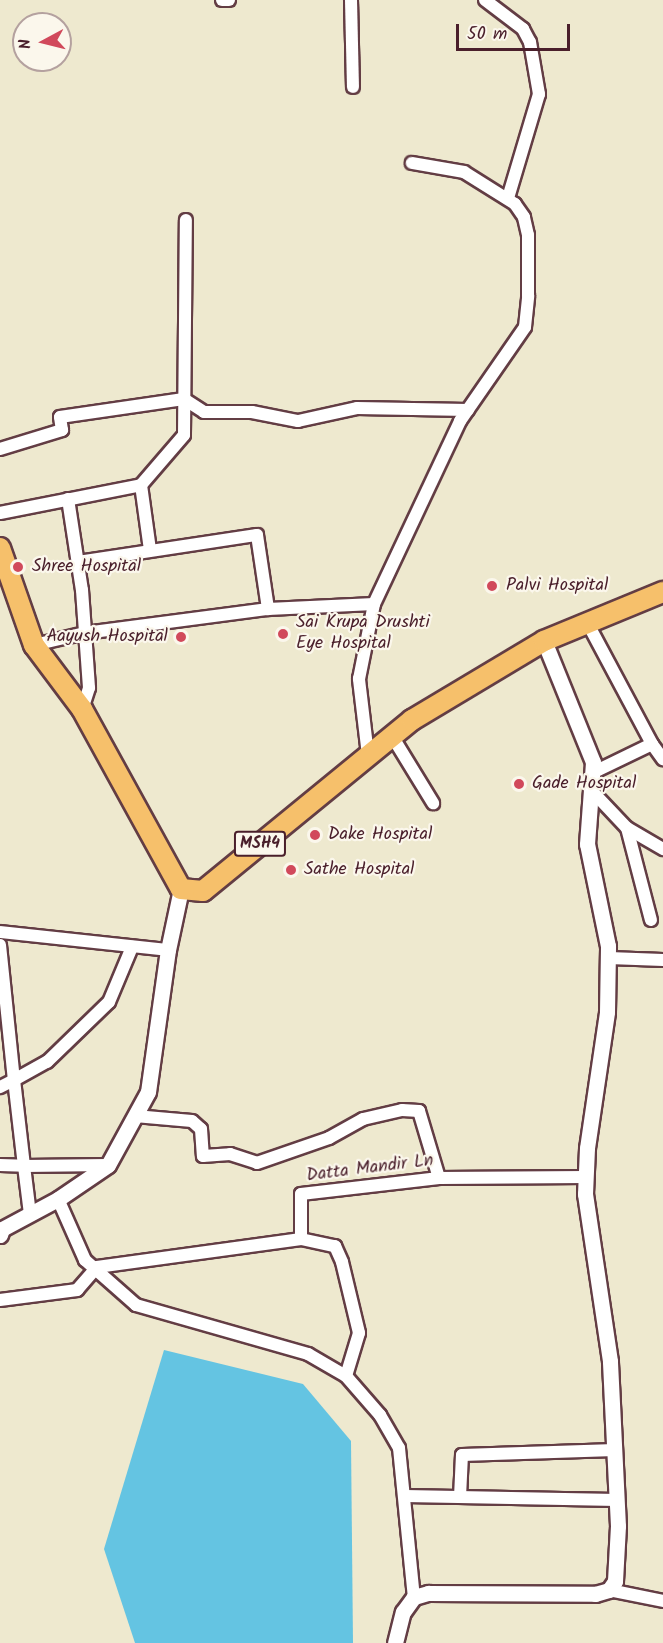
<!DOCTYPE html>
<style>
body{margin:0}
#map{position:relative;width:663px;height:1643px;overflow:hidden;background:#eee9cf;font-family:Kalam,sans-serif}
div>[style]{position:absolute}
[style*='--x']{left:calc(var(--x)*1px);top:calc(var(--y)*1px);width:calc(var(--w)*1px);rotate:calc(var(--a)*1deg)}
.water>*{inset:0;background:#64c4e2}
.roads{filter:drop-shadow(2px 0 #633d44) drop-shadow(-2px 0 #633d44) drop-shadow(0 2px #633d44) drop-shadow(0 -2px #633d44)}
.minor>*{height:12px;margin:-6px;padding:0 6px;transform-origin:6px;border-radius:6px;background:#fff}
.tertiary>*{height:15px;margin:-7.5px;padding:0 7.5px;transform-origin:7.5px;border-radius:7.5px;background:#fff}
.primary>*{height:20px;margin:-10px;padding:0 10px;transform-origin:10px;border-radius:10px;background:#f6c06b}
.dots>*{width:16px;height:16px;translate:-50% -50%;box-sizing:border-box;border:3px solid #fbf7ec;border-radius:50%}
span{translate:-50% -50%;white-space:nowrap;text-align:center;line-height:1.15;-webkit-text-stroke:4.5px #fbf7ec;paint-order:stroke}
.shield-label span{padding:2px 4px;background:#fbf7ec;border:2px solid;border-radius:4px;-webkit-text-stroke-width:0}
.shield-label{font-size:16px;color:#4a1f2b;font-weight:700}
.poi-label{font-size:18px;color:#4a1f2b}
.left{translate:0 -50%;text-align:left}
.right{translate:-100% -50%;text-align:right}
.street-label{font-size:18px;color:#4a1f2b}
.north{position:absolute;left:12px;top:12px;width:60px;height:60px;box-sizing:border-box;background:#fbf7ec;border:2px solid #b4a19f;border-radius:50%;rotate:263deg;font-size:16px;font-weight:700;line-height:24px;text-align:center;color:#4a1f2b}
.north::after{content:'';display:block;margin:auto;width:21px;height:27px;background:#d1495b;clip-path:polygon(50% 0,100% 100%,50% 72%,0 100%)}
.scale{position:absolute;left:456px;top:24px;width:114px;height:27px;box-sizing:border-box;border:3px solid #4a1f2b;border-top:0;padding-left:8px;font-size:18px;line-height:21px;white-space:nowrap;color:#4a1f2b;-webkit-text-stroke:4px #fbf7ec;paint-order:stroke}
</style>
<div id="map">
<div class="water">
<div style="clip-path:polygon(164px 1350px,303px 1384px,351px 1441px,353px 1643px,135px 1643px,104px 1549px)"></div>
</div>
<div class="roads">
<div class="minor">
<div style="--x:222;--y:0;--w:7;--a:0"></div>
<div style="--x:351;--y:0;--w:87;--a:88.7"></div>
<div style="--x:485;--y:0;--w:48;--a:37.3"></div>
<div style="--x:523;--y:29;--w:15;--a:62"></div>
<div style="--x:530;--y:42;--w:53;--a:80.2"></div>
<div style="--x:539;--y:94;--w:109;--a:106.6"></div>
<div style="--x:0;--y:449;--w:65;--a:-17"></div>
<div style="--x:62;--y:430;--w:13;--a:-99"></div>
<div style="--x:60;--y:417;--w:125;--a:-8.3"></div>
<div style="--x:184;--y:399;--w:24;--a:33"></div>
<div style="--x:204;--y:412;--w:48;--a:0"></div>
<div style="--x:252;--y:412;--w:47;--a:11.1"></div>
<div style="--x:298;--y:421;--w:60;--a:-12.4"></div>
<div style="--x:357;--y:408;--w:111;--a:1"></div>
<div style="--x:141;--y:485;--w:66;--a:-49.3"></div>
<div style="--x:184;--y:435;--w:215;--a:-89.5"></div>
<div style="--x:68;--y:499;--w:92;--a:81.3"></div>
<div style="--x:82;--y:590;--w:98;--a:85.9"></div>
<div style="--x:89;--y:688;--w:22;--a:108"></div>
<div style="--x:0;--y:513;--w:144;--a:-11.2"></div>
<div style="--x:141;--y:485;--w:66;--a:82.1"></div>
<div style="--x:78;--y:562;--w:181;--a:-8.6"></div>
<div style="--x:257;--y:535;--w:75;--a:81.5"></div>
<div style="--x:588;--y:624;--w:136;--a:61.9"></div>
<div style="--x:652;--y:744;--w:64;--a:154.2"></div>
<div style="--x:34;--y:645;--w:52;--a:-13.2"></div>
<div style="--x:85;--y:633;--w:185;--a:-7.5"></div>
<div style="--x:268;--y:609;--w:106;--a:-2.7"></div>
<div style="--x:374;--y:604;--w:202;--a:-64.8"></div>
<div style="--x:460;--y:421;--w:114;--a:-55.3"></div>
<div style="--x:525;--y:327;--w:31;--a:-84"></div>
<div style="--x:528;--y:296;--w:61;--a:-90"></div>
<div style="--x:528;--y:235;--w:18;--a:-103"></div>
<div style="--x:524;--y:217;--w:16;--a:-125"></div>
<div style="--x:515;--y:204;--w:60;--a:-147.9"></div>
<div style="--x:464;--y:172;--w:53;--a:-170.2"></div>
<div style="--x:392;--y:736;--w:79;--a:58.5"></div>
<div style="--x:652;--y:744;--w:19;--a:54"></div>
<div style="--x:368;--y:755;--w:77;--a:-96.8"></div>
<div style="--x:359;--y:679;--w:76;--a:-78.7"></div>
<div style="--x:592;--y:791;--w:51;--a:46.6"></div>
<div style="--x:627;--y:828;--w:95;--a:75.4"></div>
<div style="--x:627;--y:828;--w:42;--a:30.3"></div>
<div style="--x:0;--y:932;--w:169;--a:6.1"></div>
<div style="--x:0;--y:945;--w:136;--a:84.1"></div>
<div style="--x:14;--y:1080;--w:16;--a:153"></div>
<div style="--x:609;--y:958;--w:54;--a:2.1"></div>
<div style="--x:135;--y:1116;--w:57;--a:5"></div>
<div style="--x:192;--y:1121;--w:12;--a:42"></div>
<div style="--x:201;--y:1129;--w:27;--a:86"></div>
<div style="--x:203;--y:1156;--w:27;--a:-4"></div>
<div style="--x:230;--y:1154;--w:28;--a:18"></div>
<div style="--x:257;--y:1163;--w:76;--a:-19.1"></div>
<div style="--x:329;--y:1138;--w:39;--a:-29"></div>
<div style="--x:363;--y:1119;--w:40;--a:-13"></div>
<div style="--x:402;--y:1110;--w:17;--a:3"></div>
<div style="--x:419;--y:1111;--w:70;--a:73.4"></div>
<div style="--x:0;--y:1165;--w:24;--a:2"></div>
<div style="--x:24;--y:1166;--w:48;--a:82.9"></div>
<div style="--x:108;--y:1165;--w:84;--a:179.3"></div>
<div style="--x:24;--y:1166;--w:87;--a:-96.6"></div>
<div style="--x:14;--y:1080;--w:38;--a:-29"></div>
<div style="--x:47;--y:1062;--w:86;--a:-44.1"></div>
<div style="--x:109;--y:1002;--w:60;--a:-67.3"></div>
<div style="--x:58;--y:1199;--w:67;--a:66.1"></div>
<div style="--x:85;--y:1260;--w:68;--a:41.4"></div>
<div style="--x:136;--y:1305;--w:179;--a:15.9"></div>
<div style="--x:308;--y:1354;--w:44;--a:30.1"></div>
<div style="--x:346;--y:1376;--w:52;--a:48.9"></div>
<div style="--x:380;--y:1415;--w:38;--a:60"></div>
<div style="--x:399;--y:1448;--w:150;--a:84.3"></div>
<div style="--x:301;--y:1239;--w:35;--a:12"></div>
<div style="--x:335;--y:1246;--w:17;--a:66"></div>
<div style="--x:342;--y:1262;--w:73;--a:76.5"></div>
<div style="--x:359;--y:1333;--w:45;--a:106.8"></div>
<div style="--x:0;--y:1300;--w:78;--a:-7.4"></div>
<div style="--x:77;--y:1290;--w:30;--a:-49"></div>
<div style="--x:97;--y:1267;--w:206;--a:-7.8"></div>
<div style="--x:301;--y:1239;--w:45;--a:-90"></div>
<div style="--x:301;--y:1194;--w:139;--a:-6.6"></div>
<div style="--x:439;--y:1178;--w:147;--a:-0.4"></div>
<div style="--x:405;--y:1496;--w:212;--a:1.1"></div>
<div style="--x:460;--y:1497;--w:42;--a:-87.3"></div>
<div style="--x:462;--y:1455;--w:153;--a:-1.9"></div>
<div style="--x:609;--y:1590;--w:55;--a:11.5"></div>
</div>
<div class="tertiary">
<div style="--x:0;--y:1235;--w:6;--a:-72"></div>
<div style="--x:2;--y:1229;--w:64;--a:-28.2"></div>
<div style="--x:58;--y:1199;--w:60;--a:-34.2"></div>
<div style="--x:108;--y:1165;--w:83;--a:-61.3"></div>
<div style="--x:148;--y:1092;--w:143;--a:-82"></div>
<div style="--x:168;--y:950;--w:62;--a:-78"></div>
<div style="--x:395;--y:1643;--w:32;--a:-76"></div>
<div style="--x:403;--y:1612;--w:19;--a:-54"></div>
<div style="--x:414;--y:1597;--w:15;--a:-16"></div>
<div style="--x:428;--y:1593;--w:167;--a:0.3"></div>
<div style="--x:595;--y:1594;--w:15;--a:-16"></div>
<div style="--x:609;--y:1590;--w:11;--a:-56"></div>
<div style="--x:615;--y:1581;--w:55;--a:-86.9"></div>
<div style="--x:618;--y:1526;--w:165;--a:-92.8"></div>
<div style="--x:610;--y:1361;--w:169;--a:-98.5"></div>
<div style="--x:585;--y:1194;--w:46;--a:-87.5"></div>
<div style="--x:587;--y:1148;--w:137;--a:-81.6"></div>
<div style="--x:607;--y:1012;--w:66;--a:-89.1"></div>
<div style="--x:608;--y:946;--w:104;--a:-101.6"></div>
<div style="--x:587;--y:844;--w:82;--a:-85.8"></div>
<div style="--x:593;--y:762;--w:131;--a:-112"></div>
</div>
<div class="primary">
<div style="--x:0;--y:548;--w:103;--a:70.7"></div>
<div style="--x:34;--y:645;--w:80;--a:53.1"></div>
<div style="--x:82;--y:709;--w:205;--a:61.2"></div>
<div style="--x:181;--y:889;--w:22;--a:5"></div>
<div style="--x:203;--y:891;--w:270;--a:-39.3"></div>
<div style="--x:412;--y:720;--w:154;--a:-30.9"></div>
<div style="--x:544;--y:641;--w:129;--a:-22.4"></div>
</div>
</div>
<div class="dots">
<div style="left:18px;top:567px;background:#d1495b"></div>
<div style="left:492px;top:586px;background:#d1495b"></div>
<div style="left:283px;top:634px;background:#d1495b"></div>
<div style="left:181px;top:637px;background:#d1495b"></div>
<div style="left:519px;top:784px;background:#d1495b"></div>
<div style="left:315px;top:835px;background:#d1495b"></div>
<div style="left:291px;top:870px;background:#d1495b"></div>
</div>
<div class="shield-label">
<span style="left:260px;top:844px">MSH4</span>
</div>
<div class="poi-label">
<span class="left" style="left:32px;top:567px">Shree Hospital</span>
<span class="left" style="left:506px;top:586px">Palvi Hospital</span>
<span class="left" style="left:296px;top:634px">Sai Krupa Drushti<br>Eye Hospital</span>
<span class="right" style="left:168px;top:637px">Aayush Hospital</span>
<span class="left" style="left:532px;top:784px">Gade Hospital</span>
<span class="left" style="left:328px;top:835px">Dake Hospital</span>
<span class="left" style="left:304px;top:870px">Sathe Hospital</span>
</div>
<div class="street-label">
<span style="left:370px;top:1169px;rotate:-7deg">Datta Mandir Ln</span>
</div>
<div class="north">N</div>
<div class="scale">50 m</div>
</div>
